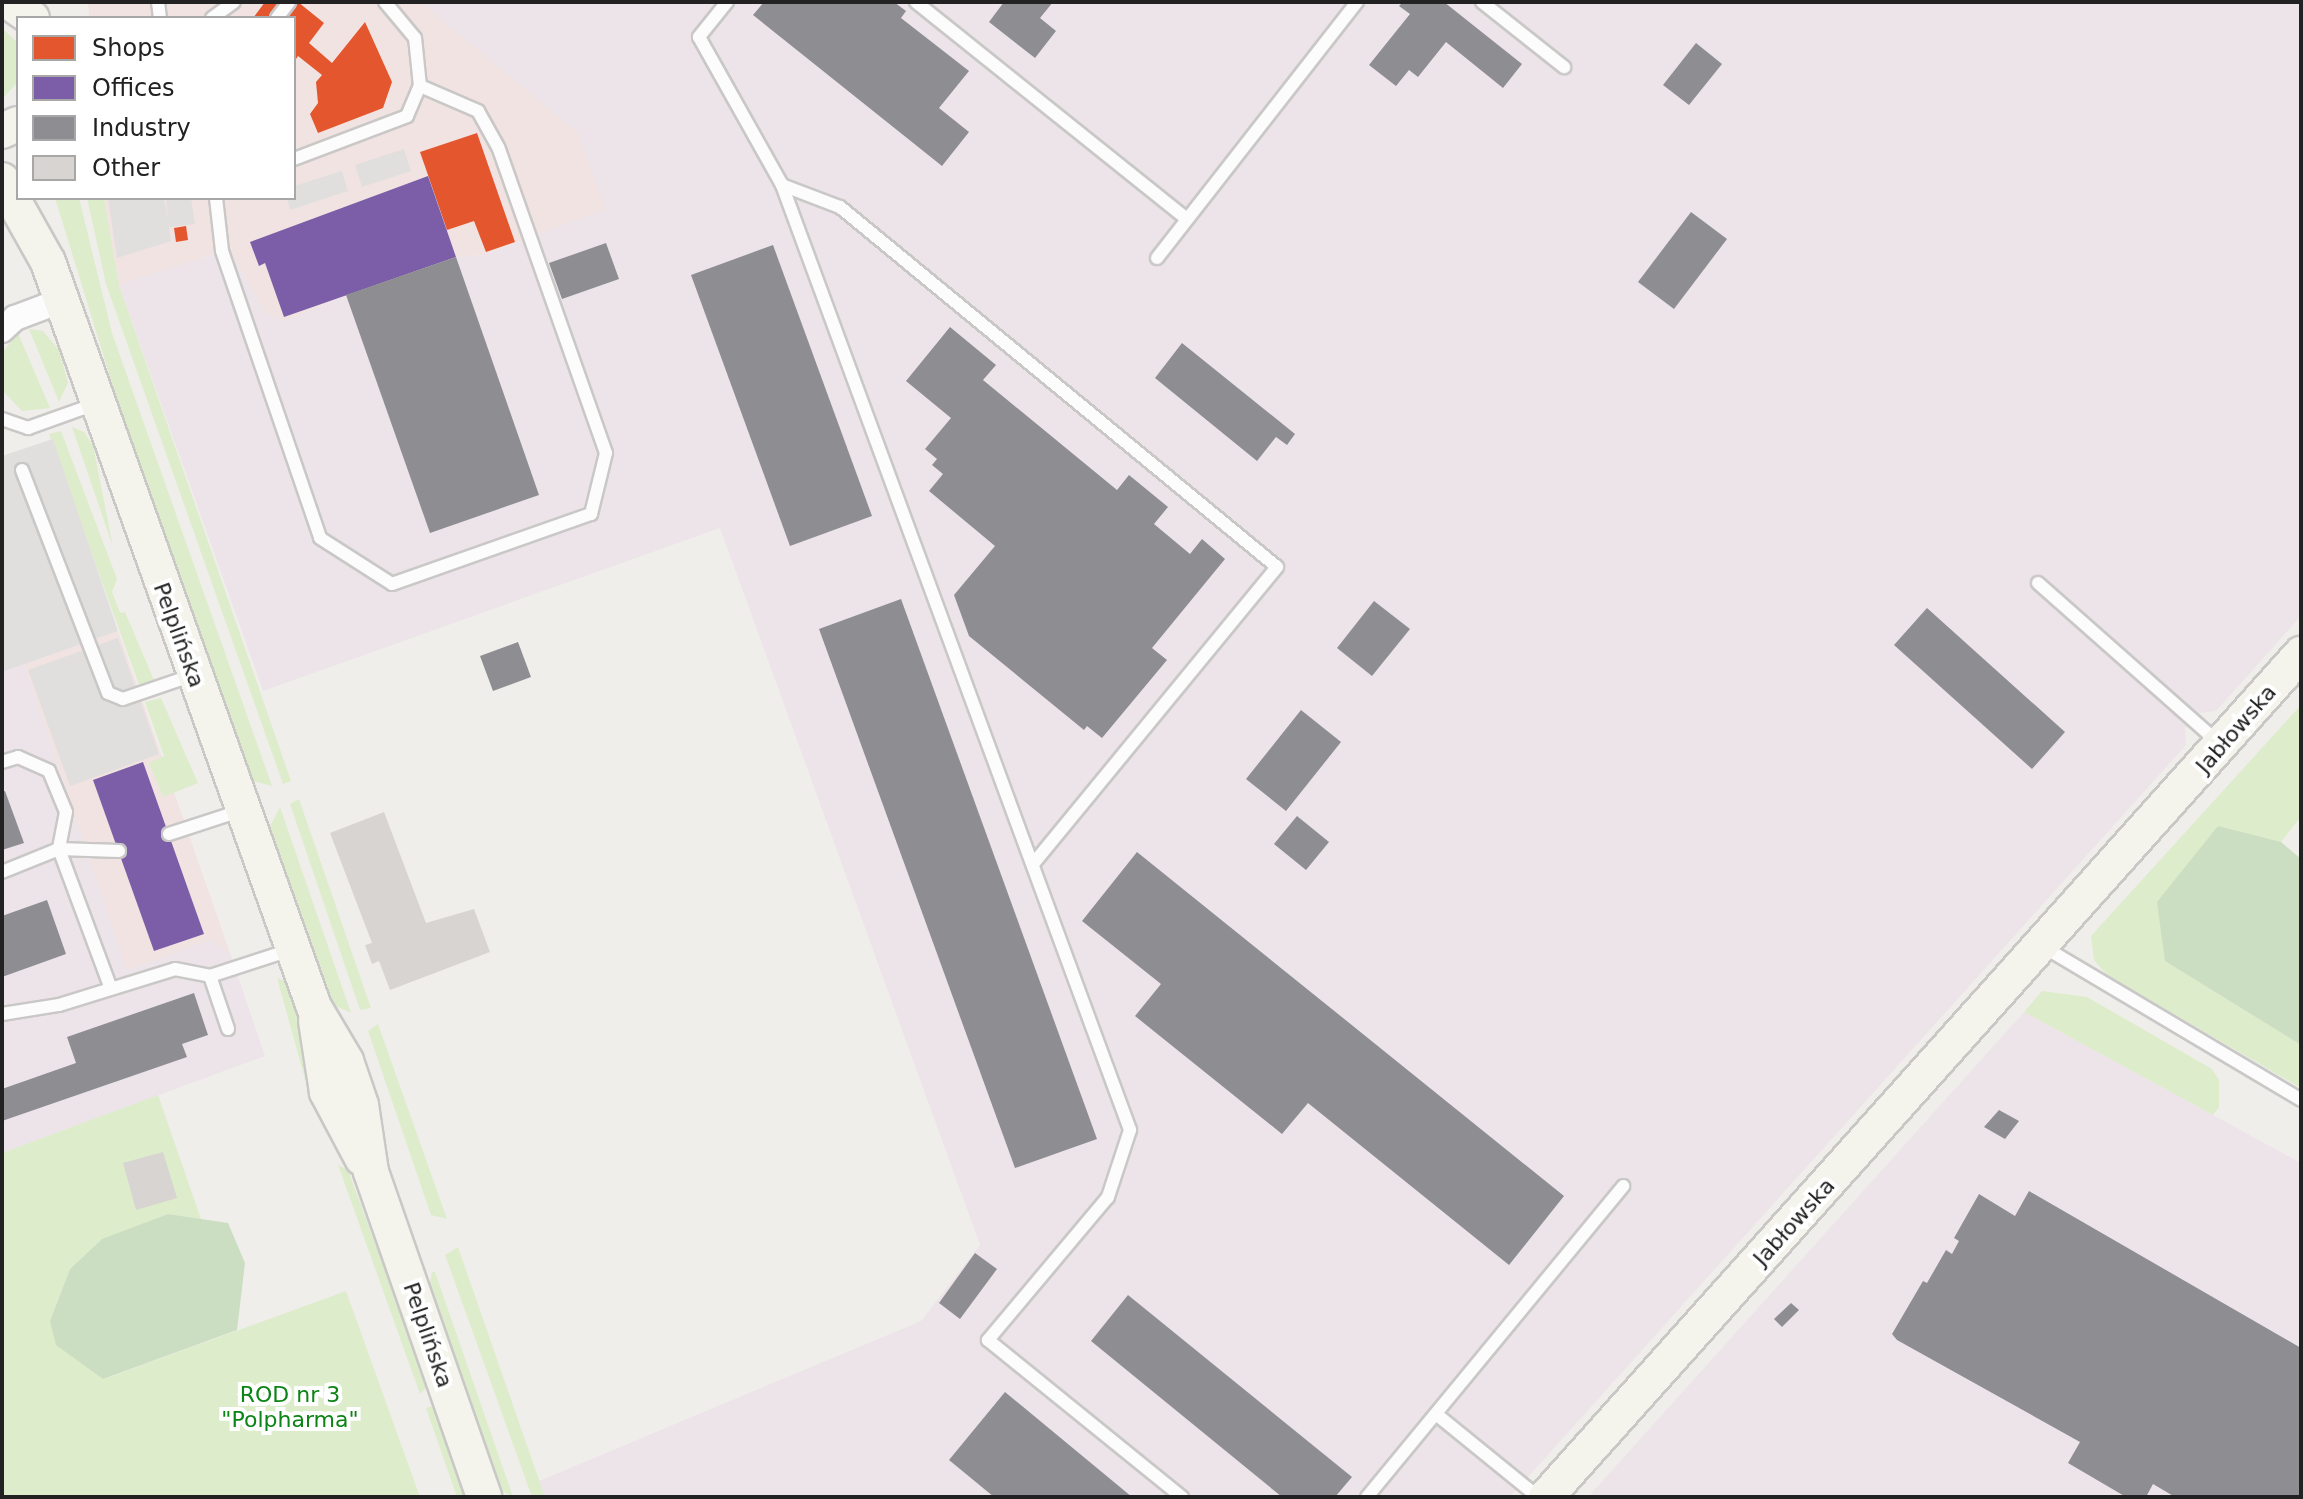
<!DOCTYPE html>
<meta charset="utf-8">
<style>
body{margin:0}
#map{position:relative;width:2303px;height:1499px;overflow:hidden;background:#f0eeeb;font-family:"DejaVu Sans",sans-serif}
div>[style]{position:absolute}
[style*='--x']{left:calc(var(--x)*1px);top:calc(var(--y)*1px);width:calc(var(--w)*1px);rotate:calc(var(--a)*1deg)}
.commercial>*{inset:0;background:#f1e3e1}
.industrial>*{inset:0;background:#ede4e9}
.grass>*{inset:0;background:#ddeccb}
.forest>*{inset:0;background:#cbdec1}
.parking>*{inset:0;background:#e0dfde}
.shops>*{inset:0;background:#e4572e}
.offices>*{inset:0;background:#7b5ea7}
.industry>*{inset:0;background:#8d8d92}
.building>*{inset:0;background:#d7d4d2}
.roads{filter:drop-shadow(2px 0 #c9c8c7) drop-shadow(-2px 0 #c9c8c7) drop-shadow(0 2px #c9c8c7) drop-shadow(0 -2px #c9c8c7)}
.lane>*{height:12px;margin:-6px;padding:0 6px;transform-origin:6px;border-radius:6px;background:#fdfcfc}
.street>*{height:24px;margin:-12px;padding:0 12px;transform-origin:12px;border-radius:12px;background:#fdfcfc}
.secondary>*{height:34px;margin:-17px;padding:0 17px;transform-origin:17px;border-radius:17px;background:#f4f4ed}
span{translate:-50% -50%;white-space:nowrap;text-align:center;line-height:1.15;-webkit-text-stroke:8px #fff;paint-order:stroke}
.street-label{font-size:22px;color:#222}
.park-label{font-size:22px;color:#0c8416}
.frame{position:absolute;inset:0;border:4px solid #222;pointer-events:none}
.legend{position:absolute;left:16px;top:16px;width:280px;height:184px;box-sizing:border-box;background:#fff;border:2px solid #a7a7a7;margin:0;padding:10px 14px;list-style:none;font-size:24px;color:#222}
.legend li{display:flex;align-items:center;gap:16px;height:40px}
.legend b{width:40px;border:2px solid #a7a7a7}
</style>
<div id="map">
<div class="commercial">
<div style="clip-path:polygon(88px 2px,420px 2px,578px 133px,605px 209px,484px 255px,456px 257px,347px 295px,285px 321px,265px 312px,229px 249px,119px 285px,104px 198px,294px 198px,294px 18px,89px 18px)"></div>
<div style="clip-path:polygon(118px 631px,230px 953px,211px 939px,127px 971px,24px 664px)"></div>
</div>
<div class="industrial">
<div style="clip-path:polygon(420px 2px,2301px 2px,2301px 616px,2216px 711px,2200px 713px,2185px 728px,2186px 745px,1510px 1497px,545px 1497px,539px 1481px,921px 1321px,980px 1245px,720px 528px,263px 691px,119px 285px,229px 249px,265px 312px,285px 321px,346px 295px,456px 257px,484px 255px,605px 209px,578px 133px)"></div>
<div style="clip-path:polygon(24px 664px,127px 970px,211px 939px,230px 953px,265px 1056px,2px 1153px,2px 672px)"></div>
<div style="clip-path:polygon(2024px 1012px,2301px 1163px,2301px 1497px,1588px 1497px)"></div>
</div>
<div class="grass">
<div style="clip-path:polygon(2px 28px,18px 43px,18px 82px,2px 99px)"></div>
<div style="clip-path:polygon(55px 198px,79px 198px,112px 333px,272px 786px,253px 781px,127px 432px)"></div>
<div style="clip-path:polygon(87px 198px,104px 198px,119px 285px,291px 781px,283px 784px,106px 284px)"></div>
<div style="clip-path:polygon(29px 329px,43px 331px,59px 350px,68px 383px,59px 402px)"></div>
<div style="clip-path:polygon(18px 333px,50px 408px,22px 411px,2px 390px,2px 353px)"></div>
<div style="clip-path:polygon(72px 427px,84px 432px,93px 445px,113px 547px)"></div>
<div style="clip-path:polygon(61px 431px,117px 579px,112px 592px,120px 613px,125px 612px,154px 680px,139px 685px,49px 434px)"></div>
<div style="clip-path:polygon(161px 698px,198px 783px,163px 797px,149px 763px,164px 756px,145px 702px)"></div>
<div style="clip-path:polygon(2301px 705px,2301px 817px,2281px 842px,2218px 827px,2165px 961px,2301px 1045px,2301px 1088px,2107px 975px,2094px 960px,2091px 936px)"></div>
<div style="clip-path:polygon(299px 799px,371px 1008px,360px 1010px,290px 804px)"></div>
<div style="clip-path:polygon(280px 807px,351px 1013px,334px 1005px,270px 826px)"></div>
<div style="clip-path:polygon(277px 978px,285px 981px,298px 1007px,315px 1086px,305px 1079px)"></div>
<div style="clip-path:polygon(2042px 991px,2087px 997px,2212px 1069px,2219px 1080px,2219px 1107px,2213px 1115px,2024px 1012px)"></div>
<div style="clip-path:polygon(378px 1024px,447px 1219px,431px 1215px,368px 1031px)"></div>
<div style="clip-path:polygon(158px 1095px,201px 1219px,168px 1214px,101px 1240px,70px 1269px,50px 1321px,104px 1379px,346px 1291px,420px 1497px,2px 1497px,2px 1153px)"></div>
<div style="clip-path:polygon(338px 1165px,348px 1170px,423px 1373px,426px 1388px,420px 1394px)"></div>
<div style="clip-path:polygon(458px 1247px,545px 1497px,532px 1497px,445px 1255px)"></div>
<div style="clip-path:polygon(432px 1272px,435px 1272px,513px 1497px,502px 1491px,429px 1288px)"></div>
<div style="clip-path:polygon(432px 1406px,437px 1409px,467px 1497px,457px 1497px,426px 1408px)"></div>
</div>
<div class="forest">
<div style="clip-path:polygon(2218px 826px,2281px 842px,2301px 859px,2301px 1045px,2165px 961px,2157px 902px)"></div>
<div style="clip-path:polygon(168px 1214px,228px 1223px,245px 1263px,237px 1330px,103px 1379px,56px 1345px,50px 1321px,70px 1269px,102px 1239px)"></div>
</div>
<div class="parking">
<div style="clip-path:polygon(404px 149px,411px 171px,362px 187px,355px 165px)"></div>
<div style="clip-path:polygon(342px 171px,348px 191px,290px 210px,287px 198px,294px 198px,294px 186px)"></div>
<div style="clip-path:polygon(108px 198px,164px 198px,168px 220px,166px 198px,191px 198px,195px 224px,169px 227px,171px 241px,117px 258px)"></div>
<div style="clip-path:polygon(53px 439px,118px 631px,2px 672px,2px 456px)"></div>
<div style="clip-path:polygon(118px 638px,159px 754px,70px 786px,28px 670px)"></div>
</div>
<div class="shops">
<div style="clip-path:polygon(265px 2px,298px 2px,324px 23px,309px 43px,332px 63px,365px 22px,392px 82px,383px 108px,318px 133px,310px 114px,318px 103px,316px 82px,322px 75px,298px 56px,294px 62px,294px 18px,253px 18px)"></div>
<div style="clip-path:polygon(477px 133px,515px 242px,486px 252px,474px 221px,447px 230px,420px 152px)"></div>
<div style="clip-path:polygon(186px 226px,188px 240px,176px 242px,174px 228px)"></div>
</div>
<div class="offices">
<div style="clip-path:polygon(428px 176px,456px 257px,284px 317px,265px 263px,259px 266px,250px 242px)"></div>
<div style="clip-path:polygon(143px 762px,204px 934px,154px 951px,93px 780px)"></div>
</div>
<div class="industry">
<div style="clip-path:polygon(764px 2px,894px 2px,906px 11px,901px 18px,969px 71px,939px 108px,969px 132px,942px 166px,753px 15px)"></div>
<div style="clip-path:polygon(1004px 2px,1053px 2px,1040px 18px,1056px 31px,1035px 58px,989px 22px)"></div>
<div style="clip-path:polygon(1403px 2px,1444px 2px,1522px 64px,1503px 88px,1446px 42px,1418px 77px,1409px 70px,1396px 86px,1369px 65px,1410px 14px,1399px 6px)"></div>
<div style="clip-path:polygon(1696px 43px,1722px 64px,1689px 105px,1663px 85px)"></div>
<div style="clip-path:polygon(1691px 212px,1727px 239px,1674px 309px,1638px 282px)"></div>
<div style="clip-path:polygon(606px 243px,619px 279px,562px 299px,549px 263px)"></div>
<div style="clip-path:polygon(773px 245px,872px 516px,790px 546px,691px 275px)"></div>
<div style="clip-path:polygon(456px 257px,539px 495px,430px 533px,346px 295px)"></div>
<div style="clip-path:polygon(950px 327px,996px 365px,983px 380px,1117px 490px,1129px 475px,1168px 507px,1154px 524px,1190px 554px,1202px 539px,1225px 559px,1152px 648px,1167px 660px,1102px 738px,1087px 726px,1084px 730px,969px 636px,954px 595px,995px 546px,929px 491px,943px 474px,932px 465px,937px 459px,925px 449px,951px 418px,906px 381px)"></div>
<div style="clip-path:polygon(1182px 343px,1295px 434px,1287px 445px,1276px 437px,1257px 461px,1155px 378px)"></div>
<div style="clip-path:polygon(901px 599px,1097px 1139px,1015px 1168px,819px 629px)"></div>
<div style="clip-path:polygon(1374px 601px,1410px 629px,1372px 676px,1337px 648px)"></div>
<div style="clip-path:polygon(1927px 608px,2065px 732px,2032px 769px,1894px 645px)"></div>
<div style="clip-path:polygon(518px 642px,531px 677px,493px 691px,480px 656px)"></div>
<div style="clip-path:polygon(1301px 710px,1341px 742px,1286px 811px,1246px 779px)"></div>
<div style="clip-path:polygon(5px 791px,24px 843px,2px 850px,2px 792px)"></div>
<div style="clip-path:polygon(1297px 816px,1329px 842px,1306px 870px,1274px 844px)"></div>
<div style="clip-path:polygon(1137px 852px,1564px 1196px,1509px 1265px,1308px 1103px,1282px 1134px,1135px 1016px,1161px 984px,1082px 921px)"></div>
<div style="clip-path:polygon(47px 900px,66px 954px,2px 977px,2px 916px)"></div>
<div style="clip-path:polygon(194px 993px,208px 1035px,182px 1044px,187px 1057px,2px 1121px,2px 1089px,76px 1063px,67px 1037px)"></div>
<div style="clip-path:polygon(1999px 1110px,2019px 1121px,2005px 1139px,1984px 1127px)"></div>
<div style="clip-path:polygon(2029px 1191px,2301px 1348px,2301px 1497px,2175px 1497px,2153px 1484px,2146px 1497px,2126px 1497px,2068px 1463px,2080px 1442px,1897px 1340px,1892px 1334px,1923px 1281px,1927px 1283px,1946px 1250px,1952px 1254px,1959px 1241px,1954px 1238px,1979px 1194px,2015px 1216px)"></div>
<div style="clip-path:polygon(975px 1253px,997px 1269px,960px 1319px,939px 1303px)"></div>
<div style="clip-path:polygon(1128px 1295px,1352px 1477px,1335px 1497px,1282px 1497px,1091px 1341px)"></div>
<div style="clip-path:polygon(1791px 1303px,1799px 1310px,1782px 1327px,1774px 1319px)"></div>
<div style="clip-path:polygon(1005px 1392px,1132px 1497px,994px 1497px,949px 1460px)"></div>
</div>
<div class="building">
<div style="clip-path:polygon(384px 812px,426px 923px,474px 909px,490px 952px,390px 990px,379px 961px,372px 964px,365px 945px,372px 943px,330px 833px)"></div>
<div style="clip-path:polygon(163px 1152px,177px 1198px,136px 1210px,123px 1163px)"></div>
</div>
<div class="roads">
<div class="lane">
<div style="--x:158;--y:2;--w:16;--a:83"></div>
<div style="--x:727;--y:2;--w:45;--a:128.7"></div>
<div style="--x:699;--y:37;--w:170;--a:60.7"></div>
<div style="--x:782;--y:185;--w:1007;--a:69.78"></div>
<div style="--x:1130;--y:1130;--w:71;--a:108.2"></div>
<div style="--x:1108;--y:1197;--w:187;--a:130"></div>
<div style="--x:988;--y:1340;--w:250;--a:39"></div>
<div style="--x:916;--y:2;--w:347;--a:38.7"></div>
<div style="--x:1482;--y:2;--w:105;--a:38.4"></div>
<div style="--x:212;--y:18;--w:27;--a:-36"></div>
<div style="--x:277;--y:18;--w:20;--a:-53"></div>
<div style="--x:294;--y:159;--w:121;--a:-20.8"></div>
<div style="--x:407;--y:116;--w:33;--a:-67"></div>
<div style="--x:420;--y:86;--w:48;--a:-95.9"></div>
<div style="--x:415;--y:38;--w:47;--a:-129.8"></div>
<div style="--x:782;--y:185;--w:62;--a:20.8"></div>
<div style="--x:840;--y:207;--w:566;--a:39.48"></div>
<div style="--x:1277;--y:567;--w:384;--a:129.4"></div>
<div style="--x:216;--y:198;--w:53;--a:83.5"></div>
<div style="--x:222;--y:251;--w:303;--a:71.1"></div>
<div style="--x:320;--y:538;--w:85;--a:32.6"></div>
<div style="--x:392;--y:584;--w:211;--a:-19.4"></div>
<div style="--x:591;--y:514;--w:63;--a:-76.2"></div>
<div style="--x:606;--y:453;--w:324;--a:-109.4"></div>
<div style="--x:498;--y:147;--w:41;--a:-119.1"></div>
<div style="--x:478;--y:111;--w:63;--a:-156.7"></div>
<div style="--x:1157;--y:258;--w:325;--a:-52"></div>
<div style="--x:2;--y:419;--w:28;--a:19"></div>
<div style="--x:28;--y:428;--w:71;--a:-19.7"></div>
<div style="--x:22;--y:470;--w:239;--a:68.9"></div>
<div style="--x:108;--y:693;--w:16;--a:22"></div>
<div style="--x:123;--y:699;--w:74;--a:-18.9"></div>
<div style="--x:2038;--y:583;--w:242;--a:41.5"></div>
<div style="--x:2;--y:762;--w:17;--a:-17"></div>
<div style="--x:18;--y:757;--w:34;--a:24"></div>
<div style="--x:49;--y:771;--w:44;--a:67.5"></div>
<div style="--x:66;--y:812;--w:38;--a:101"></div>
<div style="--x:59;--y:849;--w:149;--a:69.6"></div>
<div style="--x:169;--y:834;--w:78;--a:-18"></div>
<div style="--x:2;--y:872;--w:61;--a:-22"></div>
<div style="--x:59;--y:849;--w:60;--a:1.9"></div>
<div style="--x:2042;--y:946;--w:301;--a:30.7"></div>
<div style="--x:210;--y:976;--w:56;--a:71.2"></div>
<div style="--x:2;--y:1014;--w:58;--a:-9"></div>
<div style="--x:59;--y:1005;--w:121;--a:-17.2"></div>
<div style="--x:175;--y:969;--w:36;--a:11"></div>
<div style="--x:210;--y:976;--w:84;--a:-18"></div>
<div style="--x:1436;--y:1414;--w:132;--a:39.1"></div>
<div style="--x:1367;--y:1497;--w:403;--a:-50.5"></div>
</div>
<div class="street">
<div style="--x:2;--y:330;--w:18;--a:-43"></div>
<div style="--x:15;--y:318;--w:51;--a:-20.6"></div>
</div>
<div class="secondary">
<div style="--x:9;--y:2;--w:28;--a:35"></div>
<div style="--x:2;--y:131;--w:17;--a:-24"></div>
<div style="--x:2;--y:180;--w:94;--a:60.7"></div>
<div style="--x:48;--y:262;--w:791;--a:70.35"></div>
<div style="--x:314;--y:1007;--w:63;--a:59.3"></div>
<div style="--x:346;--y:1061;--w:46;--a:71.2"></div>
<div style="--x:361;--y:1105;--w:68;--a:81.5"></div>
<div style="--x:371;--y:1172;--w:344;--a:70.8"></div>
<div style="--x:316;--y:1021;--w:72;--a:81.2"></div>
<div style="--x:327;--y:1092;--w:75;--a:62.1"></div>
<div style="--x:1546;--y:1497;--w:1132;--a:-48.15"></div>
</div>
</div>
<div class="street-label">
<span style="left:179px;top:635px;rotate:70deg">Pelplińska</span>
<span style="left:2236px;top:729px;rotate:-49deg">Jabłowska</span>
<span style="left:1794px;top:1222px;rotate:-48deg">Jabłowska</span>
<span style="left:428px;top:1335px;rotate:71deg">Pelplińska</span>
</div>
<div class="park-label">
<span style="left:290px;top:1407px">ROD nr 3<br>"Polpharma"</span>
</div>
<div class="frame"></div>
<ul class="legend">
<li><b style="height:22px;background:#e4572e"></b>Shops</li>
<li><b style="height:22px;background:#7b5ea7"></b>Offices</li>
<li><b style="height:22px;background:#8d8d92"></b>Industry</li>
<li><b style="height:22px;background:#d7d4d2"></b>Other</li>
</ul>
</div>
